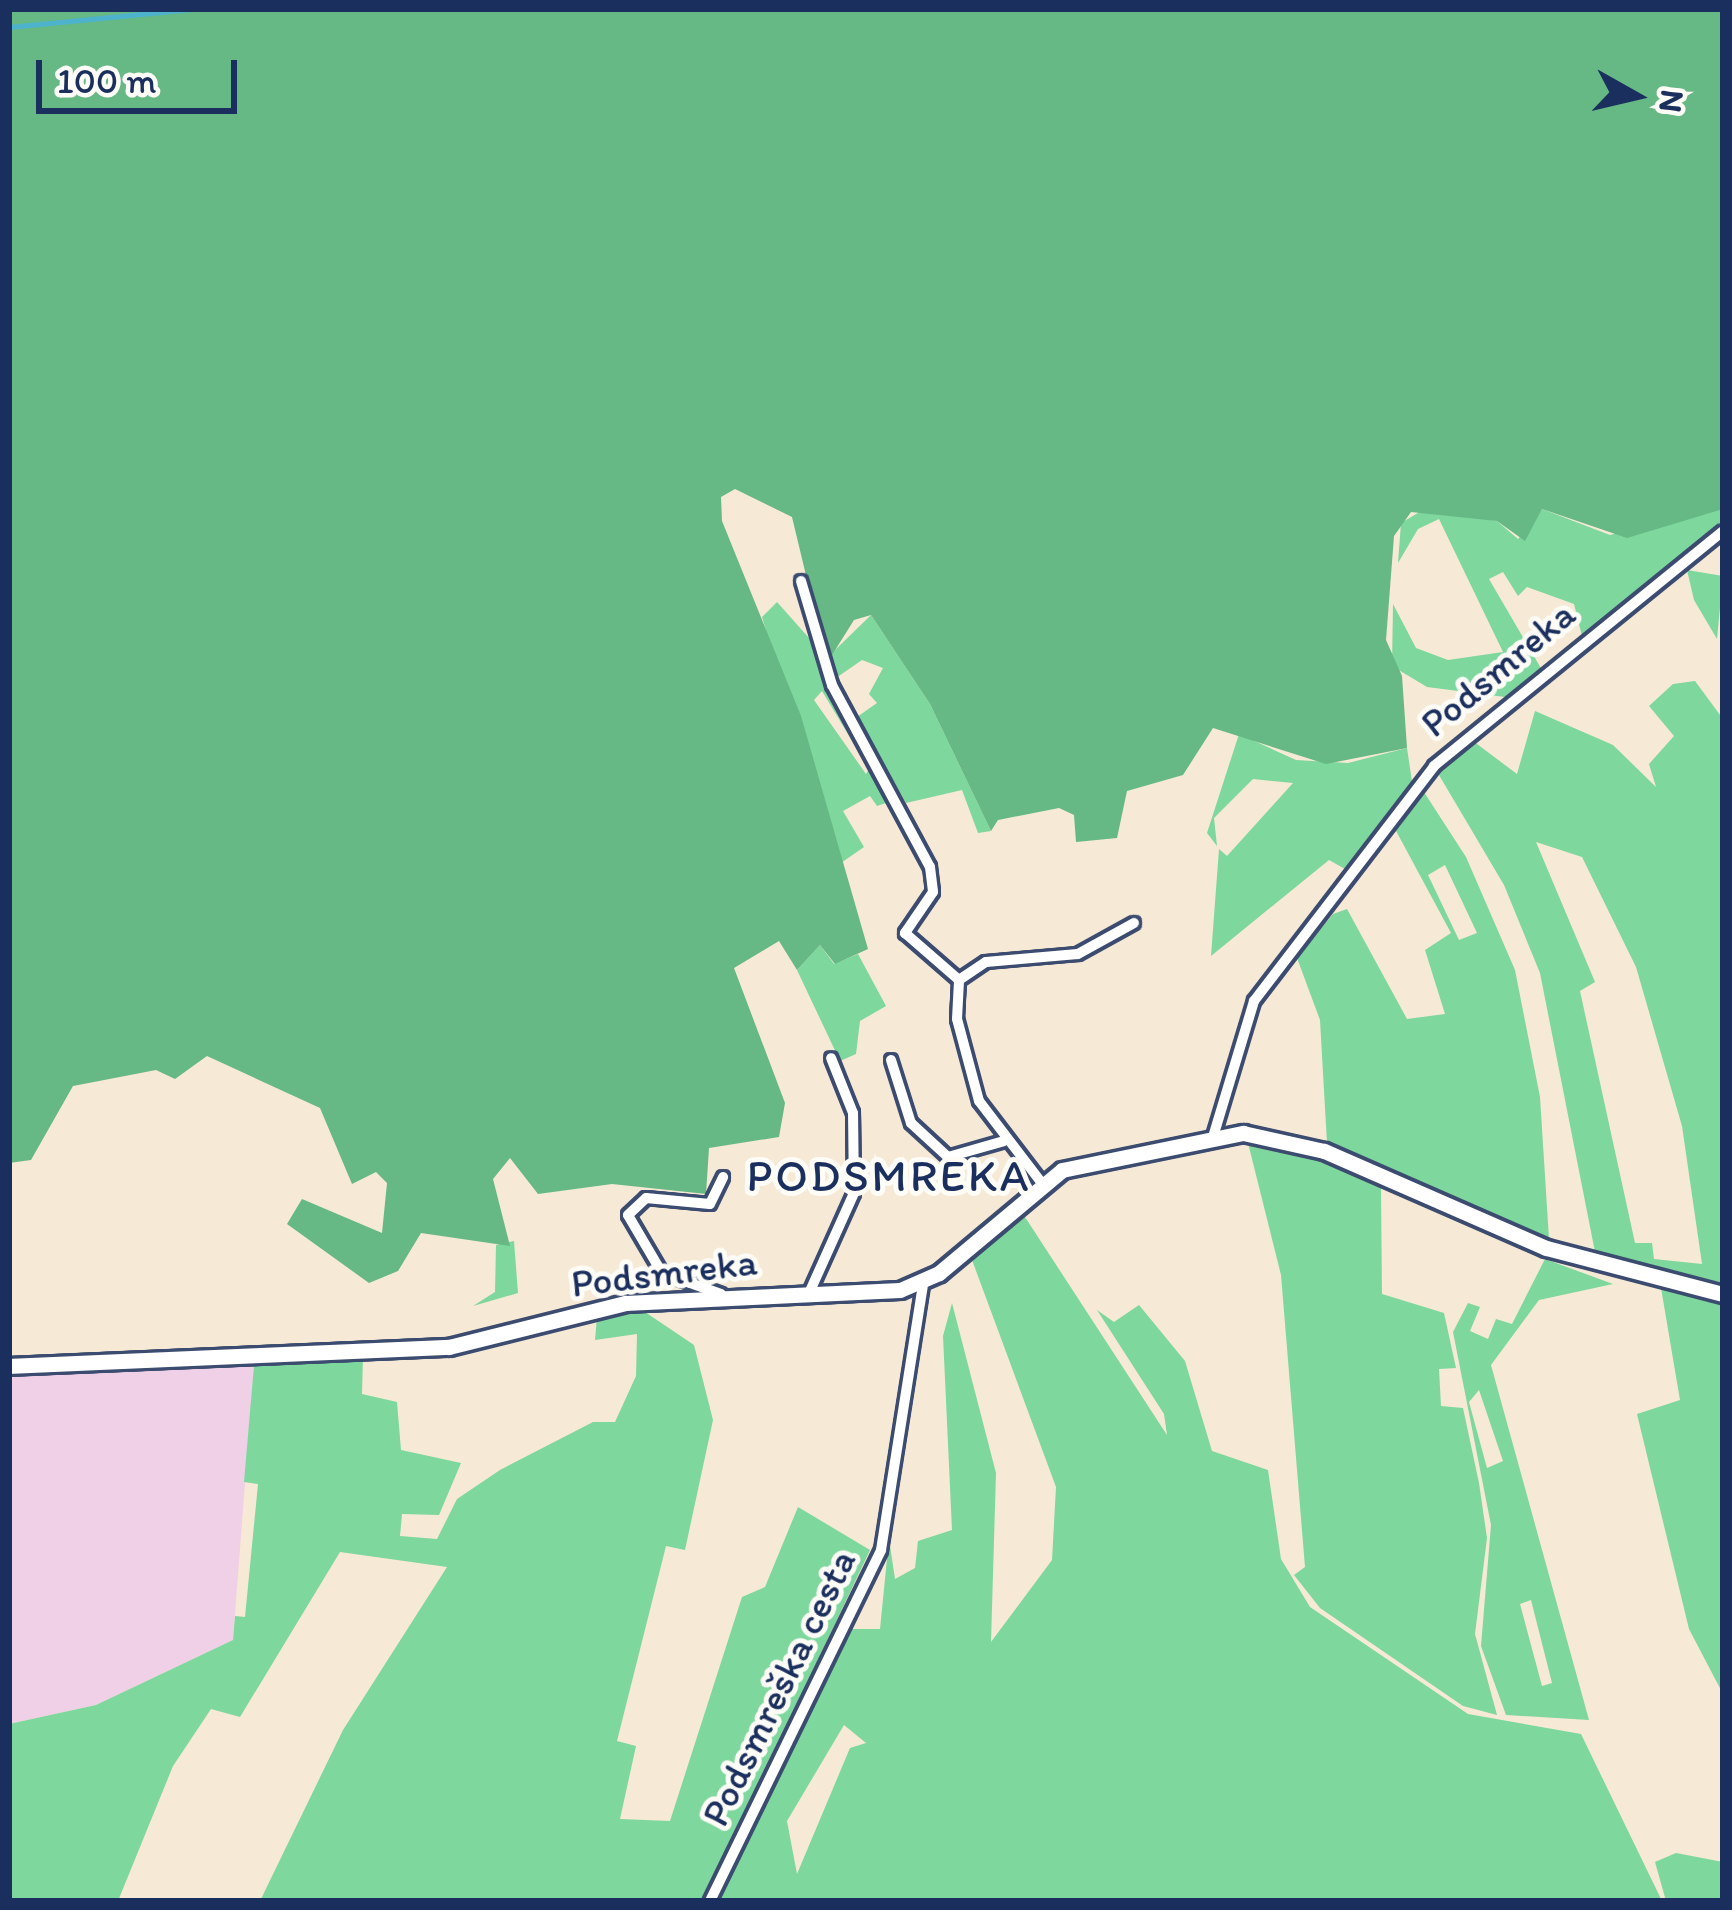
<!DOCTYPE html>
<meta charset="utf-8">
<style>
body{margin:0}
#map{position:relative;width:1732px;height:1910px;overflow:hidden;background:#f6e9d5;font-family:Itim,sans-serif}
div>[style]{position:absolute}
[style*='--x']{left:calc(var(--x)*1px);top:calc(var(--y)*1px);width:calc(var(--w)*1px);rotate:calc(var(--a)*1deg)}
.built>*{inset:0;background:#efd0e6}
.green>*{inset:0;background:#7ed79d}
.forest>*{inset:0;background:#66b884}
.stream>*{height:4.5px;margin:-2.25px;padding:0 2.25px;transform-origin:2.25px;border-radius:2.25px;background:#4db3cc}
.roads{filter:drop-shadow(3px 0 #3c4b70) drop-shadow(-3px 0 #3c4b70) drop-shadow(0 3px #3c4b70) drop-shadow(0 -3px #3c4b70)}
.street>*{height:10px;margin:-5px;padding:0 5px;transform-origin:5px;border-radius:5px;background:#fff}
.secondary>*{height:15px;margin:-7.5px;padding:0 7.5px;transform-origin:7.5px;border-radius:7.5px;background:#fff}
span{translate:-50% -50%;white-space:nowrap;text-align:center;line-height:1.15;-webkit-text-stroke:10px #fdfcf7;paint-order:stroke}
.street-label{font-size:39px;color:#1b2f5e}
.quarter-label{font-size:45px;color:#1b2f5e;letter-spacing:3px}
.frame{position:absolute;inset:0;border:12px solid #1b2f5e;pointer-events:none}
.north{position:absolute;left:1576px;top:36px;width:120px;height:120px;-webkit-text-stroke:9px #fdfcf7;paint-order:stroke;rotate:98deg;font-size:33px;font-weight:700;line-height:48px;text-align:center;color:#1b2f5e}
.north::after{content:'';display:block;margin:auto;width:42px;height:54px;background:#1b2f5e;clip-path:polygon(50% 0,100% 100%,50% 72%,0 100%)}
.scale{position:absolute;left:36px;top:60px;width:201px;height:54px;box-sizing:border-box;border:6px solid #1b2f5e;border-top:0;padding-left:15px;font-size:36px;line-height:42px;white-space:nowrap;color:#1b2f5e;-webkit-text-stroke:9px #fdfcf7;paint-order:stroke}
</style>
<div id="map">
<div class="built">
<div style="clip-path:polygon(254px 1365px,233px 1640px,96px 1705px,9px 1724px,9px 1370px)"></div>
</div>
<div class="green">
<div style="clip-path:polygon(1428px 507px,1497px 521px,1518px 539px,1542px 509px,1610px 535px,1701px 509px,1723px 509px,1723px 527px,1582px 636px,1574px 604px,1527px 587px,1518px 596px,1503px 572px,1489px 579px,1542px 670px,1505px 697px,1427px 687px,1392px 666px,1393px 604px,1416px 648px,1448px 660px,1503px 652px,1439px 519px,1418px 529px,1398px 563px,1401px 523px)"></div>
<div style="clip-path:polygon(1687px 570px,1723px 576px,1717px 639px,1694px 600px)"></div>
<div style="clip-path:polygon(evenodd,777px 602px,817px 647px,895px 800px,877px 806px,870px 796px,843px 811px,864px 847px,838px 865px,762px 617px,777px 602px,822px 691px,869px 769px,866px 774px,814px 700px,822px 691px)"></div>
<div style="clip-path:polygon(871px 615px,930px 704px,991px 831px,978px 833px,962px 790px,906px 803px,857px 717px,877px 703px,869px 694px,883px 668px,862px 660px,833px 680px,831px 654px)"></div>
<div style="clip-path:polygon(evenodd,1695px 681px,1723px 719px,1723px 1283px,1595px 1252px,1540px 973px,1504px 885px,1436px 770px,1469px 738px,1517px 774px,1535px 711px,1613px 745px,1656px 787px,1649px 764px,1674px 736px,1649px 706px,1673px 684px,1695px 681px,1536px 842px,1582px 857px,1636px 967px,1682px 1126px,1702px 1264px,1654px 1259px,1652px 1243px,1635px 1243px,1580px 991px,1595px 982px,1536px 842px)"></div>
<div style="clip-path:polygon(1239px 734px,1296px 760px,1348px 763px,1407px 748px,1413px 788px,1354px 874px,1329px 860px,1211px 956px,1219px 849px,1227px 856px,1293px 783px,1253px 779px,1214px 818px,1217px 846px,1207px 833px)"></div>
<div style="clip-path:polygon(evenodd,1422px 789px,1466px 857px,1515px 970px,1540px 1097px,1549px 1239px,1327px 1143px,1320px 1020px,1297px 958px,1333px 914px,1347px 909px,1407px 1019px,1445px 1014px,1425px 950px,1451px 933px,1395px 829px,1422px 789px,1445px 865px,1477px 933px,1459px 940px,1428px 875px,1445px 865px)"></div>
<div style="clip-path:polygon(820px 945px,834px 964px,858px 954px,886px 1006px,860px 1021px,856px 1054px,840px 1061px,797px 970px)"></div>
<div style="clip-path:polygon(1248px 1143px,1290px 1147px,1381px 1188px,1382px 1294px,1444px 1313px,1456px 1368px,1439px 1369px,1441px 1406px,1463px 1408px,1479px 1483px,1487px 1538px,1475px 1634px,1497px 1715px,1463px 1706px,1320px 1608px,1294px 1575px,1305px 1567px,1281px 1275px)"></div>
<div style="clip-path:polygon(evenodd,1023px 1214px,1167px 1435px,1164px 1414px,1097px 1310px,1114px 1322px,1139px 1305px,1185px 1361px,1212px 1451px,1268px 1470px,1281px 1559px,1310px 1607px,1468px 1714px,1581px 1734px,1662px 1901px,716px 1901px,848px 1629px,880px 1629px,889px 1539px,895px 1579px,915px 1568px,918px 1541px,952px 1530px,943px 1336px,952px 1303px,996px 1473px,991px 1642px,1052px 1560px,1056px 1487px,972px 1260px,1023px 1214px,844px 1725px,866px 1743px,850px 1748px,797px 1874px,787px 1821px,844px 1725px)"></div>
<div style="clip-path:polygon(514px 1241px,518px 1293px,473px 1306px,495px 1292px,496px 1245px)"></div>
<div style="clip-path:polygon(evenodd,1545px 1259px,1613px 1284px,1539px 1300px,1491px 1365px,1589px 1720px,1506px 1715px,1481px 1646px,1491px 1525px,1453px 1332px,1468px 1303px,1480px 1307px,1470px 1331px,1488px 1339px,1496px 1319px,1512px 1324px,1545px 1259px,1479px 1390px,1503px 1461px,1487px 1468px,1469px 1402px,1479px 1390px,1545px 1259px,1531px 1600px,1552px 1683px,1542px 1686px,1520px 1604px,1531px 1600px)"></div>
<div style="clip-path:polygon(1661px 1288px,1723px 1302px,1723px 1694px,1689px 1629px,1637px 1414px,1680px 1400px)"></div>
<div style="clip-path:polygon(645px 1312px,694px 1345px,713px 1420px,685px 1550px,666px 1546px,617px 1741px,636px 1746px,620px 1819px,670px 1821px,742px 1597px,765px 1587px,798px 1507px,870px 1550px,704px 1901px,260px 1901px,343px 1730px,447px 1567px,340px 1552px,240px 1717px,211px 1709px,173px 1766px,118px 1901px,9px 1901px,9px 1724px,96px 1705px,233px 1640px,235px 1616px,245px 1617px,258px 1484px,244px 1482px,254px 1365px,363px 1355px,362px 1394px,397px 1402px,401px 1450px,461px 1463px,439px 1515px,402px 1514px,400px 1536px,437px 1539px,457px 1499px,500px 1470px,593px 1422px,615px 1422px,636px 1376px,637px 1334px,595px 1340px,597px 1317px)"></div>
<div style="clip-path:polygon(1676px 1853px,1723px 1862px,1723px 1901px,1666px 1901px,1655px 1862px)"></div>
</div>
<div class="forest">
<div style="clip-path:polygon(9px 9px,1723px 9px,1723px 509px,1627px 538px,1542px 509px,1525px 541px,1497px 521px,1411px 512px,1394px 536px,1386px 640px,1402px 676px,1407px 748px,1326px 764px,1213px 728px,1183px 775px,1127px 791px,1117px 838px,1076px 842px,1074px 815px,1059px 808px,998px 820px,991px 831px,930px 704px,871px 615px,854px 620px,827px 663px,792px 517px,735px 489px,721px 497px,722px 521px,801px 716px,868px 949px,835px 964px,820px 945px,797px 970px,779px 941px,734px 968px,785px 1103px,779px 1137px,709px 1148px,706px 1194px,612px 1184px,538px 1194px,510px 1158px,493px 1179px,510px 1246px,421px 1233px,398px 1271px,369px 1283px,287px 1224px,302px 1199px,382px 1233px,387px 1183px,376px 1172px,352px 1184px,320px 1108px,207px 1056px,175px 1079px,156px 1070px,73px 1086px,31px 1160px,9px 1163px)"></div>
</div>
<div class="stream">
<div style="--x:9;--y:27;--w:184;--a:-5.6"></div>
</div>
<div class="roads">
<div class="street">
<div style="--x:801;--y:581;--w:109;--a:73.4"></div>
<div style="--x:832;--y:685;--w:207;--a:61.7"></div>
<div style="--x:930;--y:867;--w:25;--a:83"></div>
<div style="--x:933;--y:892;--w:50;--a:124.3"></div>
<div style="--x:905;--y:933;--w:72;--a:41"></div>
<div style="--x:891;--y:1060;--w:66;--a:72.4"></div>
<div style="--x:911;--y:1123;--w:50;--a:42.6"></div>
<div style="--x:948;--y:1157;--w:58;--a:-15.9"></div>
<div style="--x:1213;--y:1137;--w:142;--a:-73.2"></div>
<div style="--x:1254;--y:1001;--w:296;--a:-52.5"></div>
<div style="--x:1434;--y:766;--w:372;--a:-39.1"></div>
<div style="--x:1041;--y:1182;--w:102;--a:-127.4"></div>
<div style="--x:979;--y:1101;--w:85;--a:-105"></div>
<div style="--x:957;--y:1019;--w:39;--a:-87"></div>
<div style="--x:959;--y:980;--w:32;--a:-34"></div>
<div style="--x:986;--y:962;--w:92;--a:-5"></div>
<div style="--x:1078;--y:954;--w:64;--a:-29"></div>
<div style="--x:810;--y:1291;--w:107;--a:-65.8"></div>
<div style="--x:854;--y:1193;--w:80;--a:-90.7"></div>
<div style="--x:853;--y:1113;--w:59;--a:-111.8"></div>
<div style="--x:721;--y:1294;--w:63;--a:-160.4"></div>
<div style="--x:662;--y:1273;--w:67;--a:-120.4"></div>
<div style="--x:628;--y:1215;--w:25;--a:-43"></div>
<div style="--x:646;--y:1198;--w:64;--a:5.4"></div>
<div style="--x:710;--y:1204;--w:30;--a:-64"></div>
<div style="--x:710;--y:1901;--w:390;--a:-64"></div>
<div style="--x:881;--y:1550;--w:269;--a:-81"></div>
</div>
<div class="secondary">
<div style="--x:9;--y:1366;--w:440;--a:-2.5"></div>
<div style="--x:449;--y:1347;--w:181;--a:-14"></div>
<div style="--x:625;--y:1303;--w:275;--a:-2.7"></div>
<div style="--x:900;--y:1290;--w:43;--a:-23.6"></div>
<div style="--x:939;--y:1273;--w:160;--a:-39.9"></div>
<div style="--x:1062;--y:1170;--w:185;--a:-11.6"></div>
<div style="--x:1243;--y:1133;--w:83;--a:12.5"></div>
<div style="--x:1324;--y:1151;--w:242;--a:23.6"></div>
<div style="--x:1546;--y:1248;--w:183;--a:14.6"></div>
</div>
</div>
<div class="street-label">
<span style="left:1498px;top:669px;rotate:-40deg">Podsmreka</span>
<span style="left:664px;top:1273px;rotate:-7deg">Podsmreka</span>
<span style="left:779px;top:1688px;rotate:-64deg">Podsmreška cesta</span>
</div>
<div class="quarter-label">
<span style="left:889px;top:1176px">PODSMREKA</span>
</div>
<div class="frame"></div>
<div class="north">N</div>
<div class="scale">100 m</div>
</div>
